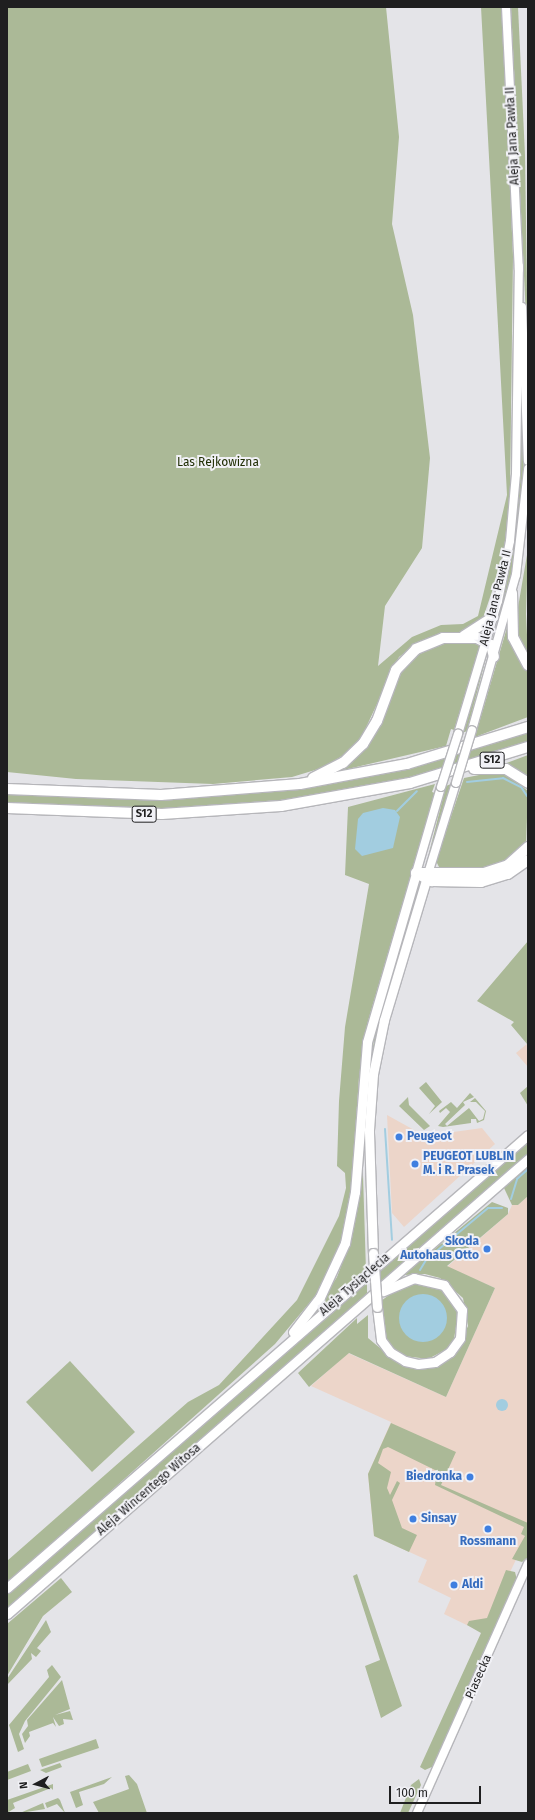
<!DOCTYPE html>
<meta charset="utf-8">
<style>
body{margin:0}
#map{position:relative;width:535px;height:1820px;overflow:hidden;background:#e4e4e8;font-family:"Fira Sans",sans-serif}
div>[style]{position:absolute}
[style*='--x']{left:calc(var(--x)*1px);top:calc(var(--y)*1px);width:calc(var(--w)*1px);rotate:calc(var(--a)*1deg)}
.commercial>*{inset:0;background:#ecd5c9}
.green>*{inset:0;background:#abb997}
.water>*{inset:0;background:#a2cde0}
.round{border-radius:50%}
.stream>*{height:2px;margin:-1px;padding:0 1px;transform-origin:1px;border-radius:1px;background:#a2cde0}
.roads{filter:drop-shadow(1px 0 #b6b6ba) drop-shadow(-1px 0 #b6b6ba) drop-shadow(0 1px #b6b6ba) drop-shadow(0 -1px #b6b6ba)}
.secondary>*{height:8px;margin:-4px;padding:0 4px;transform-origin:4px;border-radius:4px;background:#fff}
.primary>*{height:9px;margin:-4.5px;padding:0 4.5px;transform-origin:4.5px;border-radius:4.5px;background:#fff}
.highway>*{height:10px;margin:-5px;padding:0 5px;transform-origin:5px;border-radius:5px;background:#fff}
.bridges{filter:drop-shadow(1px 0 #b6b6ba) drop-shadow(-1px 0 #b6b6ba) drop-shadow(0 1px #b6b6ba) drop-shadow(0 -1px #b6b6ba)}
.secondary-bridge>*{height:8px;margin:-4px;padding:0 4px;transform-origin:4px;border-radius:4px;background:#fff}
.primary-bridge>*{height:9px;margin:-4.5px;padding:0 4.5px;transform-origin:4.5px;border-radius:4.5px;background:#fff}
.dots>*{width:11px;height:11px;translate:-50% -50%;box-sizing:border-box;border:2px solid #f1f1f6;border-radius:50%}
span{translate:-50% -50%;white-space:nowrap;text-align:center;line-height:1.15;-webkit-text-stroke:4px #f1f1f6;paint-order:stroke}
.shield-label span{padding:1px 3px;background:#f1f1f6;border:1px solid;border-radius:3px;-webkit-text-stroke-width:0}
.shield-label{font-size:11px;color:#1f1f20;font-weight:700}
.street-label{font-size:12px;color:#1f1f20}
.park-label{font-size:12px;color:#212f05}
.shop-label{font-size:12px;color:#366cbe;font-weight:700}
.left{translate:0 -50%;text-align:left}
.right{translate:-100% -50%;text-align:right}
.frame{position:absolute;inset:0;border:8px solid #1f1f20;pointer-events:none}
.north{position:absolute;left:16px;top:1764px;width:40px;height:40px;-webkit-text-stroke:3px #f1f1f6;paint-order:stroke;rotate:264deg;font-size:11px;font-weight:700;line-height:16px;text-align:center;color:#1f1f20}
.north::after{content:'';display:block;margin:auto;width:14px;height:18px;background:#1f1f20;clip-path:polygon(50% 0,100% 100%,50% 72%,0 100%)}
.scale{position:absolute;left:389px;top:1786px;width:92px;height:18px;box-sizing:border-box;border:2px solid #1f1f20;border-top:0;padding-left:5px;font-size:12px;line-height:14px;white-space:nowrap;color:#1f1f20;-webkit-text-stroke:3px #f1f1f6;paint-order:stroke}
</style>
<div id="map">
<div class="commercial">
<div style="clip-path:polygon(528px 1043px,528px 1067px,516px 1053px)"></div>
<div style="clip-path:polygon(387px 1115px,425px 1136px,482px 1128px,495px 1144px,404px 1227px,392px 1213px)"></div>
<div style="clip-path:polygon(528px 1196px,528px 1535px,481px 1632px,444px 1614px,451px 1598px,418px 1582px,427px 1560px,374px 1536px,368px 1474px,391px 1422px,311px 1386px,348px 1353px,446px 1397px,495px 1288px,447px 1267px,508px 1214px,512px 1205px,518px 1205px)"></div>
</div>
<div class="green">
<div style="clip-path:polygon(7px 7px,386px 7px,399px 137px,392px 224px,413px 315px,430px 458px,422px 548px,385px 606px,378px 666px,412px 637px,441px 625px,463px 624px,478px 616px,507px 495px,481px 7px,502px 7px,513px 256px,510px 495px,503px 559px,483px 618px,463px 633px,443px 633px,420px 641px,399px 657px,362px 736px,351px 750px,325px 767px,292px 777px,213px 784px,76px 779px,7px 772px)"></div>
<div style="clip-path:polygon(511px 7px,518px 7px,525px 155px,528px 358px)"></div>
<div style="clip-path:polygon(519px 353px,524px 472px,513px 577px,495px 635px,518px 508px)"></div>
<div style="clip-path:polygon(528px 549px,526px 614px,528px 656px,520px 641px,516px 619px)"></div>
<div style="clip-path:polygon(508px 624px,512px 647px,528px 671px,528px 717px,475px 737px)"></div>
<div style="clip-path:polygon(442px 642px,478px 642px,480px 645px,454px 730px,451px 729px,446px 746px,339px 771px,357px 756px,399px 672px,413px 656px)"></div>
<div style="clip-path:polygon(487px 654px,467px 731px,462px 733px,485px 656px)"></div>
<div style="clip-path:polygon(528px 730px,528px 742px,484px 758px,370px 787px,306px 798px,162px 809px,7px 803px,7px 793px,162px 798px,305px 787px,408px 767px)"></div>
<div style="clip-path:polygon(528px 755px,528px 776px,504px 764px)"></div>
<div style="clip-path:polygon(489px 773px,507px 775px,528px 791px,526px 845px,514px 857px,496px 865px,473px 870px,439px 867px,436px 861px,464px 778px)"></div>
<div style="clip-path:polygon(435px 784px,432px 792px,435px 793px,368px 1021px,359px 1077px,351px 1193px,341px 1244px,321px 1289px,275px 1344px,7px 1584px,7px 1561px,188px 1402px,219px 1385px,297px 1300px,339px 1216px,346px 1188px,345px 1173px,337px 1166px,339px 1101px,345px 1027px,369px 884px,345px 875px,348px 807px)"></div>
<div style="clip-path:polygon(451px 784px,427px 864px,426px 865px,446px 786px)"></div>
<div style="clip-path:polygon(418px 885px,420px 888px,366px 1092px,377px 1021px)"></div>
<div style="clip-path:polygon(528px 941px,528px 1043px,527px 1044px,511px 1025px,514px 1022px,477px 1001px)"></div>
<div style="clip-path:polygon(426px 1082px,442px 1102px,429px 1114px,435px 1106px,419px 1088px)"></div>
<div style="clip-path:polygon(528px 1086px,528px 1106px,520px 1093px)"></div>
<div style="clip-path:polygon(470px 1093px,474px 1097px,463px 1102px,465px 1105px,445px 1124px,447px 1126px,469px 1108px,479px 1121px,483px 1119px,485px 1111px,476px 1102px,470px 1102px,475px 1098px,486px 1111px,484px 1120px,477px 1123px,476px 1119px,471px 1119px,471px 1123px,443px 1127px,438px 1126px,450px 1112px,446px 1108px,440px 1113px,439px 1111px,451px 1102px,457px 1108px)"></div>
<div style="clip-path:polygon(408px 1097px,409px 1105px,430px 1126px,424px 1130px,399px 1106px)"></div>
<div style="clip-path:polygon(528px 1139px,528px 1155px,380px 1283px,380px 1268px)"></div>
<div style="clip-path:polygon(362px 1143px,366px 1271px,311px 1317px,337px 1277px,351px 1240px,358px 1207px)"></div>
<div style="clip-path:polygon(528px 1166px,528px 1196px,518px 1205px,512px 1205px,504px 1188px)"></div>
<div style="clip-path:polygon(492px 1202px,508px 1208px,508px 1214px,447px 1266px,495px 1288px,446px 1397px,349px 1353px,309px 1387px,298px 1373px,357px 1318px,357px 1324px,368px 1315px,368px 1338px,398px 1363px,416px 1369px,429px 1368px,455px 1355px,468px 1326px,463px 1298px,440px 1278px,425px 1274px,403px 1275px)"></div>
<div style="clip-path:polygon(367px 1281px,367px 1294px,7px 1610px,7px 1593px)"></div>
<div style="clip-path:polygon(414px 1282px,443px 1290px,458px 1314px,454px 1339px,447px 1349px,428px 1359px,404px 1356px,393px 1349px,383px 1332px,381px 1301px,397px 1289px)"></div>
<div style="clip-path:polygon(70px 1361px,135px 1432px,92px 1472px,26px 1402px)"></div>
<div style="clip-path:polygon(391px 1423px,456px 1452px,441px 1485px,528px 1523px,528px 1557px,522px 1562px,512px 1559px,525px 1536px,521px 1534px,524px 1527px,435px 1485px,437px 1471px,388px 1447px,383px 1449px,378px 1463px,391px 1472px,387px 1488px,390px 1495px,397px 1481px,400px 1483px,392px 1500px,402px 1528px,417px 1535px,409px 1552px,374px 1536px,368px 1474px)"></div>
<div style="clip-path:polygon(506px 1570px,515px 1572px,517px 1580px,434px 1766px,425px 1770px,420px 1767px,481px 1633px,467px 1625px,469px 1621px,487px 1618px)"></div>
<div style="clip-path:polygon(357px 1574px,402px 1706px,381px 1718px,365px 1666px,380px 1660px,353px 1576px)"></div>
<div style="clip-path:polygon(61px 1578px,72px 1592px,43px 1616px,7px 1676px,7px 1624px)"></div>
<div style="clip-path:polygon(46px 1620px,51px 1632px,37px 1648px,41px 1651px,36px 1657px,31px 1653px,32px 1659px,7px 1685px,7px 1679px)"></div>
<div style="clip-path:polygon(52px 1665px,61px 1677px,25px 1721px,19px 1734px,24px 1749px,18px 1752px,9px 1725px,49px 1677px,47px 1670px)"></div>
<div style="clip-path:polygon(62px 1680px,70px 1709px,55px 1715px,70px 1711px,73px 1720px,63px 1719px,64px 1724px,59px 1726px,53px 1717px,56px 1727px,53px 1723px,29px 1732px,30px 1736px,25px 1743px,22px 1734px,28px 1726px,27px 1720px)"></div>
<div style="clip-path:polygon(96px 1739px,99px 1748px,42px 1767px,39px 1759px)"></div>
<div style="clip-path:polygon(60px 1763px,62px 1767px,46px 1773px,40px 1770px)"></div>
<div style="clip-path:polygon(28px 1764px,31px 1771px,7px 1780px,7px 1772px)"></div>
<div style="clip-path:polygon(129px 1775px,137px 1784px,147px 1813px,99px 1813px,93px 1802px,129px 1789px,125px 1776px)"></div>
<div style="clip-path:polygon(112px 1777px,104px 1784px,79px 1792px,83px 1805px,76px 1808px,70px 1792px)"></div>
<div style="clip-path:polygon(419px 1779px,421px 1785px,408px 1813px,400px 1813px,411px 1785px)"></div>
<div style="clip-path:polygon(53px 1784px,53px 1790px,51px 1788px,13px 1803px,15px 1808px,7px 1813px,7px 1800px)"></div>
<div style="clip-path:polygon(58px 1798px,60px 1800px,65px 1813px,57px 1804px,47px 1808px,45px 1803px)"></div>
<div style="clip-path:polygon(43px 1803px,45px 1809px,20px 1813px)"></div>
</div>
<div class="water">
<div style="clip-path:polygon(383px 808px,395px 810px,400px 817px,393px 848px,362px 856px,355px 849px,358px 819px,363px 813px)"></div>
<div class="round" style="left:399px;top:1294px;width:48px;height:48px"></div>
<div class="round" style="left:496px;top:1399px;width:12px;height:12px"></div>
</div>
<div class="stream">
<div style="--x:467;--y:782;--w:36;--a:-6"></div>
<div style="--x:503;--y:778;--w:20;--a:27"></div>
<div style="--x:521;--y:787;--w:11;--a:56"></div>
<div style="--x:397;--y:811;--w:28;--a:-45"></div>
<div style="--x:385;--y:1129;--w:111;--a:86.4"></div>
<div style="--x:511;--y:1199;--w:21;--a:-73"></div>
<div style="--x:517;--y:1179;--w:15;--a:-42"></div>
<div style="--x:420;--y:1270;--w:12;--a:-59"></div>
<div style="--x:426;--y:1260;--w:81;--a:-40"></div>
<div style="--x:488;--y:1208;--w:14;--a:0"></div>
</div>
<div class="roads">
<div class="secondary">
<div style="--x:506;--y:7;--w:263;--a:87.2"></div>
<div style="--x:522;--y:307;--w:154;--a:87.8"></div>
<div style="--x:472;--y:730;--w:161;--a:-74.2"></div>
<div style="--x:516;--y:575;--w:107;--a:-83.5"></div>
<div style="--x:458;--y:734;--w:139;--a:-73.3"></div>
<div style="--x:498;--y:601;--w:61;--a:-78.7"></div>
<div style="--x:510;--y:541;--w:67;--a:-84.9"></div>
<div style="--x:516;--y:474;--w:208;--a:-89.2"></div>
<div style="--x:416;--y:873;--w:90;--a:-73.8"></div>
<div style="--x:427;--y:877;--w:98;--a:-72.9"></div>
<div style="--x:417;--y:1813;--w:273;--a:-66"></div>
</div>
<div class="primary">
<div style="--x:373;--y:1253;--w:123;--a:-91.9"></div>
<div style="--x:369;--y:1130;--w:56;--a:-85.9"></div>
<div style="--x:373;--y:1074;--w:55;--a:-78.5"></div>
<div style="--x:384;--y:1020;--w:146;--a:-73.3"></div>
<div style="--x:377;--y:1307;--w:33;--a:83"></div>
<div style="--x:381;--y:1340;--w:15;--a:53"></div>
<div style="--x:390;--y:1352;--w:17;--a:31"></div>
<div style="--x:405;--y:1361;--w:13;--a:13"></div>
<div style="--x:418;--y:1364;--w:17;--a:-7"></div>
<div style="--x:435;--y:1362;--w:18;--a:-34"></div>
<div style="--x:450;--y:1352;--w:17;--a:-54"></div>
<div style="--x:460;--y:1338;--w:28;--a:-86"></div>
<div style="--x:462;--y:1310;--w:31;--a:-126"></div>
<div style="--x:444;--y:1285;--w:31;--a:-167"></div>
<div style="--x:414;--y:1278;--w:34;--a:157"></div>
<div style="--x:293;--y:1332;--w:44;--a:-52.4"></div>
<div style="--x:320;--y:1297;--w:60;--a:-65.2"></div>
<div style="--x:345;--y:1243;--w:52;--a:-78.9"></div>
<div style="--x:355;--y:1192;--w:150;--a:-85.4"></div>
<div style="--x:367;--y:1042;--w:176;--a:-73.8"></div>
<div style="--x:7;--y:1588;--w:690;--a:-41.01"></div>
<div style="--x:7;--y:1614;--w:692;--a:-41.13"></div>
</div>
<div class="highway">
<div style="--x:512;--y:593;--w:44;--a:88.7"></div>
<div style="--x:513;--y:637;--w:32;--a:62"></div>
<div style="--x:464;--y:636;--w:35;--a:-33"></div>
<div style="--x:474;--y:769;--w:32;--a:0"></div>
<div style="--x:506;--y:769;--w:26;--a:32"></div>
<div style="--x:313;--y:778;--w:34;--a:-27"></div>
<div style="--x:343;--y:763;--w:28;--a:-44"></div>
<div style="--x:363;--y:744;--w:27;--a:-59"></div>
<div style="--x:377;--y:721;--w:54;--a:-69.6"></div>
<div style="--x:396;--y:670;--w:29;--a:-46"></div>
<div style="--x:416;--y:649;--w:29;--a:-22"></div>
<div style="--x:443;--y:638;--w:34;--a:0"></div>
<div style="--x:477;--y:638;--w:16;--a:27"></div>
<div style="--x:491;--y:645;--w:12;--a:76"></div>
<div style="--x:7;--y:789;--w:154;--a:2.2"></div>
<div style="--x:161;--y:795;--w:139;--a:-4.5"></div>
<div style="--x:300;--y:784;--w:109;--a:-10.6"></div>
<div style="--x:407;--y:764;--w:127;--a:-17"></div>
<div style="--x:7;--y:808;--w:155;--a:2.2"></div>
<div style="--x:162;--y:814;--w:119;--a:-3.8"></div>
<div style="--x:281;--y:806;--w:131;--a:-10.1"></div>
<div style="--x:410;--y:783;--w:123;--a:-17"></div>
<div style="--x:416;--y:873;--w:68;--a:0"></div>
<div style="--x:484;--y:873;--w:25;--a:-18"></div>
<div style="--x:508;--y:865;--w:27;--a:-42"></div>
<div style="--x:416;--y:873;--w:18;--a:27"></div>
<div style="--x:432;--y:881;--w:49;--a:1.2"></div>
<div style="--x:481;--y:882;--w:28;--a:-17"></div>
<div style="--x:508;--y:874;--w:24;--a:-35"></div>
</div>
</div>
<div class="bridges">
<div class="secondary-bridge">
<div style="--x:456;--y:783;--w:55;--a:-73.2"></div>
<div style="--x:441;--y:787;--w:56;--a:-72.2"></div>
</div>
<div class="primary-bridge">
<div style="--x:373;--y:1253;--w:54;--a:85.8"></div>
</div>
</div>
<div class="dots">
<div style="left:399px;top:1137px;background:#3f7fe0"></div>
<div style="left:415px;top:1164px;background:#3f7fe0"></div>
<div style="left:487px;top:1249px;background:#3f7fe0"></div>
<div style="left:470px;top:1477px;background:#3f7fe0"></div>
<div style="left:413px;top:1519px;background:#3f7fe0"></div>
<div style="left:488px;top:1529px;background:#3f7fe0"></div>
<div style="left:454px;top:1585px;background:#3f7fe0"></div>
</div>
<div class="shield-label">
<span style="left:492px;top:760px">S12</span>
<span style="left:144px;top:814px">S12</span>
</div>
<div class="street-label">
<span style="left:513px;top:136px;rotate:-93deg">Aleja Jana Pawła II</span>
<span style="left:496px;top:598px;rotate:-76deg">Aleja Jana Pawła II</span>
<span style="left:355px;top:1285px;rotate:-41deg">Aleja Tysiąclecia</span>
<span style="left:149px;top:1490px;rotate:-41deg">Aleja Wincentego Witosa</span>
<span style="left:479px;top:1677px;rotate:-66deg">Piasecka</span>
</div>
<div class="park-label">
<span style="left:218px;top:463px">Las Rejkowizna</span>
</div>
<div class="shop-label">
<span class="left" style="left:407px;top:1137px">Peugeot</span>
<span class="left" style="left:423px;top:1164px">PEUGEOT LUBLIN<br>M. i R. Prasek</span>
<span class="right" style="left:479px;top:1249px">Skoda<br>Autohaus Otto</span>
<span class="right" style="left:462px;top:1477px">Biedronka</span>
<span class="left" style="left:421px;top:1519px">Sinsay</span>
<span style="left:488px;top:1542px">Rossmann</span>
<span class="left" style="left:462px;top:1585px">Aldi</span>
</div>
<div class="frame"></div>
<div class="north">N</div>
<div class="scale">100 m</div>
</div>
